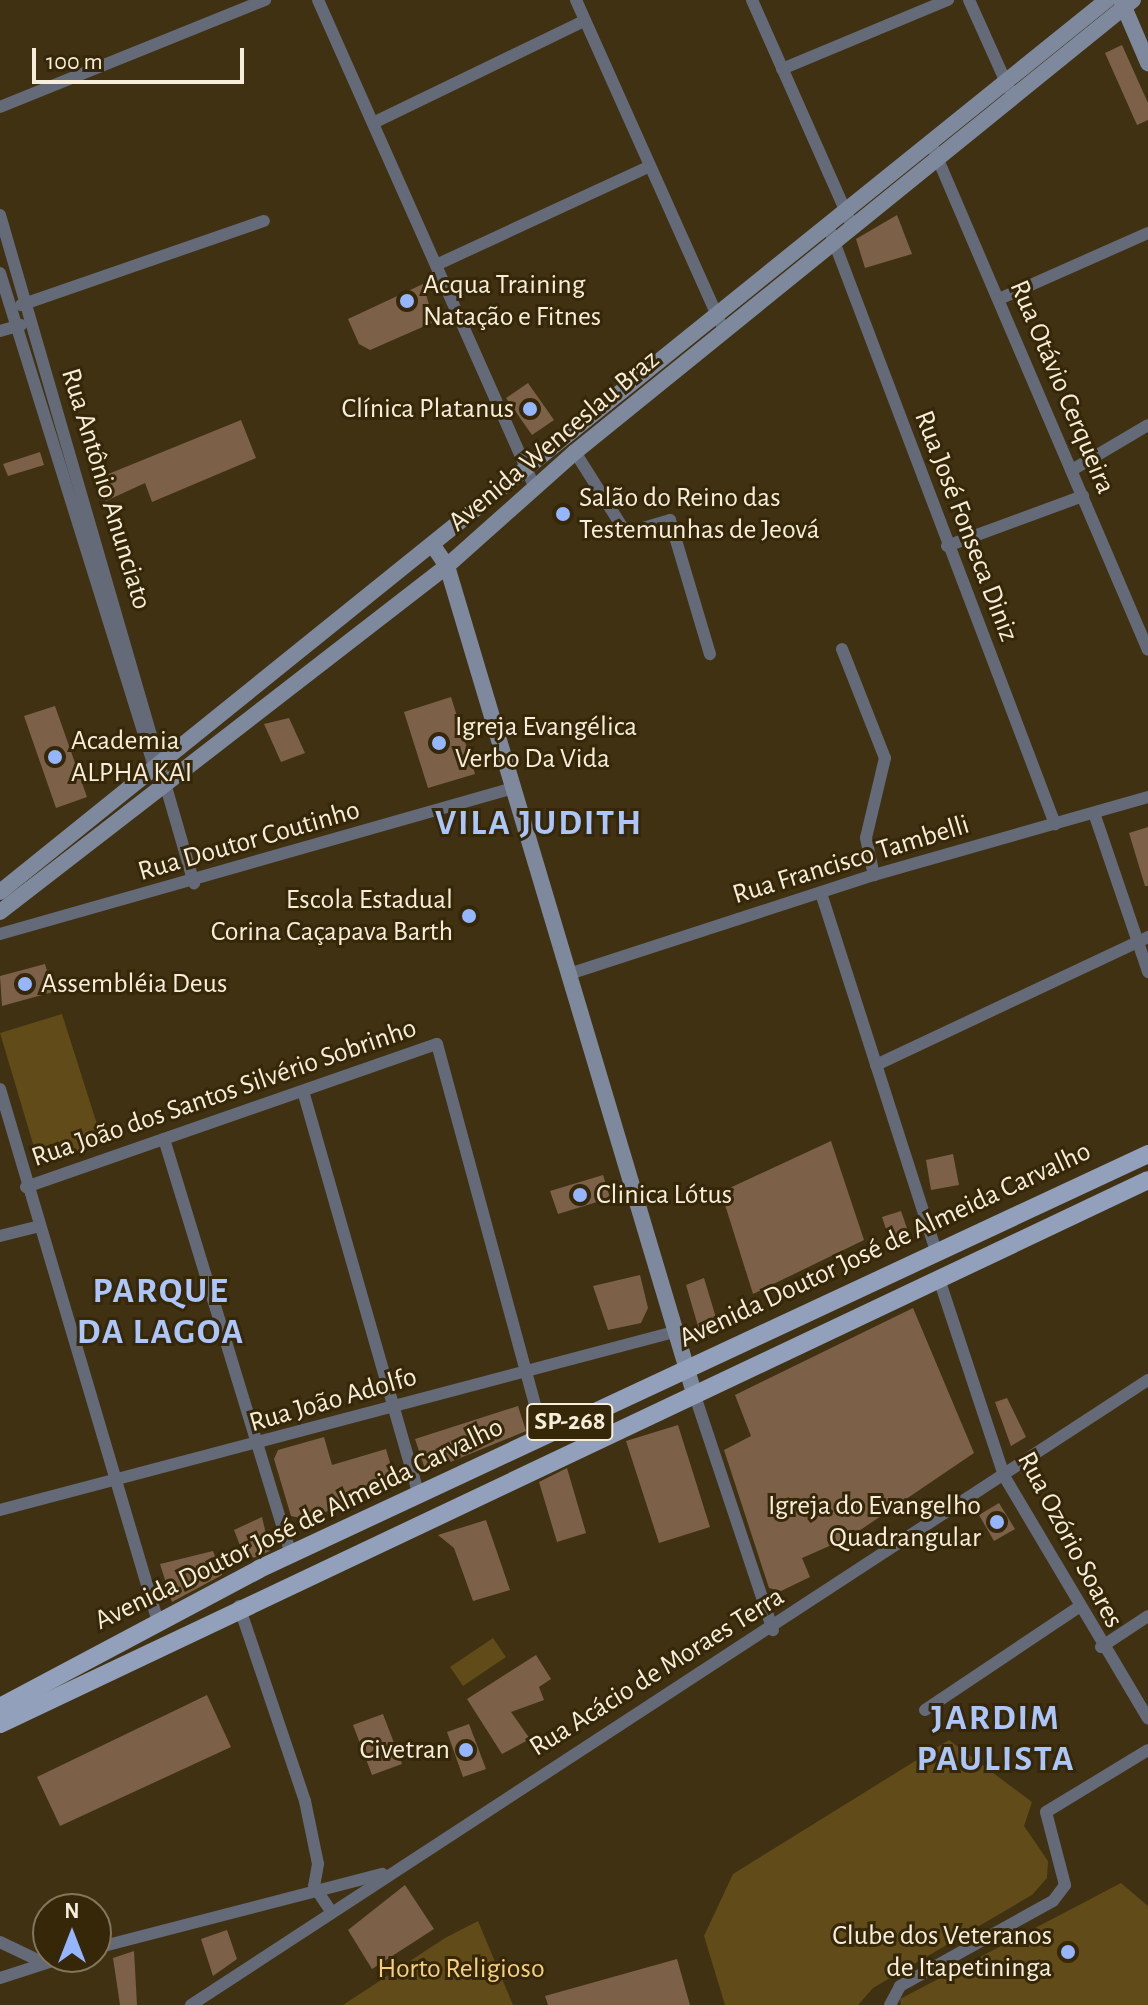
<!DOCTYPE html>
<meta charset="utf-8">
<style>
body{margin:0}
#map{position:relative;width:1148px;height:2005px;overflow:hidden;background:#3f3112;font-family:"Alegreya Sans",sans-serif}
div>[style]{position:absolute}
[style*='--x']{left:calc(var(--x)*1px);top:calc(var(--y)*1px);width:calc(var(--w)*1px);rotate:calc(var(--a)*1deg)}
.green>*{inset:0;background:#614b18}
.building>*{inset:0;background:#7c6148}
.street>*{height:12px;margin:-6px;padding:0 6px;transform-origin:6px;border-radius:6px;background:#646a78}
.secondary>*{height:16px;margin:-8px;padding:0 8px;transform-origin:8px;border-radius:8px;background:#7e899e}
.primary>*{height:18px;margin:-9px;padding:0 9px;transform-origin:9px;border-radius:9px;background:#93a0bb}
.dots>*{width:22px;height:22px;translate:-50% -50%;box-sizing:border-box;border:4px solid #352707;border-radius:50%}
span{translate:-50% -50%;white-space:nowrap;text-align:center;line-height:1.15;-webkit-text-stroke:6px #352707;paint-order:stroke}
.shield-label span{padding:2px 6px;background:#352707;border:2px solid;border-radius:6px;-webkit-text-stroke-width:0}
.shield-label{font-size:26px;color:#f6eddb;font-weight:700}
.poi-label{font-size:28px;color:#f6eddb}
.left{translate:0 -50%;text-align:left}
.right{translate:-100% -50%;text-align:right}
.street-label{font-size:28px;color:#f6eddb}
.park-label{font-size:28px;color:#f6cf7b}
.district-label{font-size:36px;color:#acc5fa;font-weight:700;letter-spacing:2px}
.north{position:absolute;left:32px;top:1893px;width:80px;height:80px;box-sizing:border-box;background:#352707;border:2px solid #82765c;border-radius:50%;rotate:0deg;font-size:22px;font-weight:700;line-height:32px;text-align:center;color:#f6eddb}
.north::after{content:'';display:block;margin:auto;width:28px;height:36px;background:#95b6fd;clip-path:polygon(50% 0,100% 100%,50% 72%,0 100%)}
.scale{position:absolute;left:32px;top:48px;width:212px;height:36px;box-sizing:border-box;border:4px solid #f6eddb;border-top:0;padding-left:10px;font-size:24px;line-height:28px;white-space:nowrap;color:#f6eddb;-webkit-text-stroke:6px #352707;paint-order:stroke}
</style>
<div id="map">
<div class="green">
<div style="clip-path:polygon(62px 1014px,103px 1143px,39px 1164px,0 1033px)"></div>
<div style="clip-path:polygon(493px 1638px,506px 1657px,463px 1686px,450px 1667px)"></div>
<div style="clip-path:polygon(949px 1740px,1032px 1802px,1024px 1826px,1048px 1861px,1047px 1878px,1032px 1895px,873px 1988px,858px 2005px,725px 2005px,704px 1936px,733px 1874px)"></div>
<div style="clip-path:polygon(1121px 1883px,1148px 1906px,1148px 2005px,901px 2005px,900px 1999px)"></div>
<div style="clip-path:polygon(478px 1921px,513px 2005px,343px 2005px,445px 1938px)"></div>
</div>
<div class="building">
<div style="clip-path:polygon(1122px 45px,1148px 103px,1148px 120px,1137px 125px,1105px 53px)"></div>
<div style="clip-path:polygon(897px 215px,912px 254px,865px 268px,856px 239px)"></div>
<div style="clip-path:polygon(423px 284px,434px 322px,370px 350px,359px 344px,348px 319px)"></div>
<div style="clip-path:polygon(528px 383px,554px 420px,532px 435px,506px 398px)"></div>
<div style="clip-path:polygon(241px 420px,256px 458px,152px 502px,145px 483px,106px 501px,96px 479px)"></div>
<div style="clip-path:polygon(40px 452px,44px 465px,8px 476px,3px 464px)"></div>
<div style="clip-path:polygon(451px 697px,475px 774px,428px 788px,404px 712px)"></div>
<div style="clip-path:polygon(55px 706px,87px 797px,56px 808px,24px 716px)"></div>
<div style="clip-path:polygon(289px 718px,305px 753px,281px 762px,264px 724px)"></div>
<div style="clip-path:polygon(1148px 827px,1148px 886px,1145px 886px,1129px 833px)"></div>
<div style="clip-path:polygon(45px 964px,53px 992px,2px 1006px,0 976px)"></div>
<div style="clip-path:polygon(831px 1141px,864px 1240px,753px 1294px,721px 1192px)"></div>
<div style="clip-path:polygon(953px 1154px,959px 1185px,931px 1190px,926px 1160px)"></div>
<div style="clip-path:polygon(603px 1175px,610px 1198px,558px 1214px,550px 1191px)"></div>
<div style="clip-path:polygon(901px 1211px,912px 1243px,893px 1250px,882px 1217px)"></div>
<div style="clip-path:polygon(640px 1275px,648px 1308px,641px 1323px,608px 1330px,593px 1286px)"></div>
<div style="clip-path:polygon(704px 1278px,720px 1331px,708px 1336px,700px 1333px,686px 1285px)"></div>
<div style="clip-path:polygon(913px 1308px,974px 1453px,850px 1537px,802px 1558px,810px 1577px,781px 1591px,769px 1588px,724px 1450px,751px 1436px,735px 1395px)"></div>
<div style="clip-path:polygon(1007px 1398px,1026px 1437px,1011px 1446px,995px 1402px)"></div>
<div style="clip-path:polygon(518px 1406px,526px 1431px,426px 1472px,415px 1439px)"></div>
<div style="clip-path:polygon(678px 1425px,710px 1527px,659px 1543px,626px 1441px)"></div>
<div style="clip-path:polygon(324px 1437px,332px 1465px,386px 1449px,397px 1487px,305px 1519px,291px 1516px,274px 1459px,278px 1450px)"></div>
<div style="clip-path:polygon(567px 1468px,586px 1533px,557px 1542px,539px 1482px)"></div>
<div style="clip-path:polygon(999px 1503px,1015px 1529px,994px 1541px,979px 1515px)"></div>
<div style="clip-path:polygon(262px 1517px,270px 1551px,246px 1561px,234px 1530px)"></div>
<div style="clip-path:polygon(486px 1520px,510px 1590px,473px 1601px,454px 1548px,438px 1535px)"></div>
<div style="clip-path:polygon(213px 1551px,222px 1575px,172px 1602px,160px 1564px)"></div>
<div style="clip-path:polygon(536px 1655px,551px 1679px,539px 1687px,544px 1700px,511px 1712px,530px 1739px,502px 1754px,467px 1699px)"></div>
<div style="clip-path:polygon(207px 1695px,231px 1747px,60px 1826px,37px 1777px)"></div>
<div style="clip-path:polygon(383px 1714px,402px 1764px,372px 1775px,353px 1725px)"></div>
<div style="clip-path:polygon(469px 1724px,486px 1769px,463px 1777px,447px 1732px)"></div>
<div style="clip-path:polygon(405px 1885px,434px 1929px,372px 1969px,348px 1930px)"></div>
<div style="clip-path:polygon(227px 1930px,237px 1959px,213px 1976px,201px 1939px)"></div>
<div style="clip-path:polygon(134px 1951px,137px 2005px,120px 2005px,113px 1958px)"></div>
<div style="clip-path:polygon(677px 1959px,690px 2005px,548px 2005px,545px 1996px)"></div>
</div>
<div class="street">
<div style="--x:318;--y:0;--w:534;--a:66.03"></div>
<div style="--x:576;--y:0;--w:353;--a:65.9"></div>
<div style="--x:752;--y:0;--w:249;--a:66.1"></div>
<div style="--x:969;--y:0;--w:98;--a:65.8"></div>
<div style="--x:782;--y:69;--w:180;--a:-22.6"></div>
<div style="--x:0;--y:107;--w:286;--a:-22"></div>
<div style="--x:373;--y:123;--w:234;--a:-25.8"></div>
<div style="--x:931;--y:143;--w:551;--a:66.83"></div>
<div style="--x:0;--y:215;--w:696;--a:73.81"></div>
<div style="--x:828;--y:226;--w:640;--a:69.21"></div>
<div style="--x:436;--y:265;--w:234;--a:-24.8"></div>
<div style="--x:0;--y:273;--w:524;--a:72.67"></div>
<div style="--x:999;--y:299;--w:163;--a:-23.9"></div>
<div style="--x:21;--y:305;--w:257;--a:-19.1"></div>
<div style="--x:0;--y:331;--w:22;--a:-16"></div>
<div style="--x:575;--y:452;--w:96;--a:57.8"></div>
<div style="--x:626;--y:533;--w:46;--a:-16.5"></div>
<div style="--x:670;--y:520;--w:140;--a:73.4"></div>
<div style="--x:1072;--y:470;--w:88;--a:-30.6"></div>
<div style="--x:947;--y:546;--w:145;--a:-20.2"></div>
<div style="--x:842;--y:649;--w:117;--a:68.5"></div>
<div style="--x:885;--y:758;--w:82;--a:103.4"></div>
<div style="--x:866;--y:838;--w:38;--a:78"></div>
<div style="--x:1094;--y:813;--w:168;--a:71.2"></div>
<div style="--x:821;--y:893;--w:379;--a:72.2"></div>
<div style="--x:0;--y:934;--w:530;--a:-15.87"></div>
<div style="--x:569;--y:974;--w:321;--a:-18"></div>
<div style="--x:874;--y:875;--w:285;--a:-15.9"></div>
<div style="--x:876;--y:1065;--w:301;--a:-25.2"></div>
<div style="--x:0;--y:1089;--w:556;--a:73.49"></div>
<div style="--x:303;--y:1091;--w:420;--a:74"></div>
<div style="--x:164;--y:1139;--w:434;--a:73"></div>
<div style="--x:26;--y:1187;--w:435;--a:-19.2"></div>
<div style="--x:437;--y:1044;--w:405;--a:74.8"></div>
<div style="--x:0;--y:1236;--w:37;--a:-14"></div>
<div style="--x:940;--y:1282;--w:204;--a:71.7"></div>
<div style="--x:1004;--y:1476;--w:282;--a:59.3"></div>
<div style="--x:694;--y:1393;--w:250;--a:71.6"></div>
<div style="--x:0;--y:1510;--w:701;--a:-14.79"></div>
<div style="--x:239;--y:1606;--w:206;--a:71.3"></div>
<div style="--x:305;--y:1801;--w:64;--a:78.3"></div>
<div style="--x:318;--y:1864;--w:22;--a:100"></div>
<div style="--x:1101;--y:1647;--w:56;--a:-33.4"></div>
<div style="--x:925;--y:1710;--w:182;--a:-33.8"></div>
<div style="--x:314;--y:1886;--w:32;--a:56"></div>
<div style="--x:0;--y:1942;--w:49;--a:25.5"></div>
<div style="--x:96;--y:1948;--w:296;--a:-14.5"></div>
<div style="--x:0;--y:1978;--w:68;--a:-17.9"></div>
<div style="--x:191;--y:2005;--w:1143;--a:-33.15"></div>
<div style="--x:890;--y:2005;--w:21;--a:-62"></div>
<div style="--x:900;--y:1986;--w:175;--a:-29.1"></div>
<div style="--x:1053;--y:1901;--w:20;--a:-53"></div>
<div style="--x:1065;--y:1885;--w:75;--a:-104.6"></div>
<div style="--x:1046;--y:1812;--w:119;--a:-31.3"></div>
</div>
<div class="secondary">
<div style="--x:1121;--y:0;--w:69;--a:66.8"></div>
<div style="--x:434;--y:547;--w:23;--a:56"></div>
<div style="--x:447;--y:566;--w:863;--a:73.37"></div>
<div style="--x:0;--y:892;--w:1422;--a:-38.86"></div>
<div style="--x:0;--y:912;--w:565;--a:-37.74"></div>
<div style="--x:447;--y:566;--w:171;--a:-41.7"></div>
<div style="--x:575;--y:452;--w:718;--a:-39.01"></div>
</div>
<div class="primary">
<div style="--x:0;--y:1707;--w:293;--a:-28"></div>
<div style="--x:259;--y:1569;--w:981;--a:-25.02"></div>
<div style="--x:0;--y:1724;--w:1270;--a:-25.35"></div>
</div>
<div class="dots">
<div style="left:407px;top:301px;background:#95b6fd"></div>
<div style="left:530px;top:409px;background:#95b6fd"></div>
<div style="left:563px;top:514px;background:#95b6fd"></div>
<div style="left:439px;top:743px;background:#95b6fd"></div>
<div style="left:55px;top:757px;background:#95b6fd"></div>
<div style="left:469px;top:916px;background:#95b6fd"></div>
<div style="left:25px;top:984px;background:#95b6fd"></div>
<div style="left:580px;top:1195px;background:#95b6fd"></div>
<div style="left:997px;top:1522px;background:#95b6fd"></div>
<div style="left:466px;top:1750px;background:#95b6fd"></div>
<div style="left:1068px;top:1952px;background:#95b6fd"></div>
</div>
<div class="shield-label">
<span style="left:570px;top:1422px">SP-268</span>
</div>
<div class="poi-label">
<span class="left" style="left:423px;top:301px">Acqua Training<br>Natação e Fitnes</span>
<span class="right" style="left:514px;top:409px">Clínica Platanus</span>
<span class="left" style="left:579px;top:514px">Salão do Reino das<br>Testemunhas de Jeová</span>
<span class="left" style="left:455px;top:743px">Igreja Evangélica<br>Verbo Da Vida</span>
<span class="left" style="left:71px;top:757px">Academia<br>ALPHA KAI</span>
<span class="right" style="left:453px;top:916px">Escola Estadual<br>Corina Caçapava Barth</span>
<span class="left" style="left:41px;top:984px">Assembléia Deus</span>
<span class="left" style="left:596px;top:1195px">Clinica Lótus</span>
<span class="right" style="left:981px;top:1522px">Igreja do Evangelho<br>Quadrangular</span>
<span class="right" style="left:450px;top:1750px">Civetran</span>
<span class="right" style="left:1052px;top:1952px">Clube dos Veteranos<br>de Itapetininga</span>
</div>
<div class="street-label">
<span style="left:1062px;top:387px;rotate:67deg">Rua Otávio Cerqueira</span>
<span style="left:554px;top:441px;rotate:-40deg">Avenida Wenceslau Braz</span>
<span style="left:106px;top:489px;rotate:73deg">Rua Antônio Anunciato</span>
<span style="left:966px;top:526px;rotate:69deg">Rua José Fonseca Diniz</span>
<span style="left:249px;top:841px;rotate:-16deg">Rua Doutor Coutinho</span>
<span style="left:851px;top:860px;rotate:-17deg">Rua Francisco Tambelli</span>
<span style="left:224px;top:1093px;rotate:-19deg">Rua João dos Santos Silvério Sobrinho</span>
<span style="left:885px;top:1245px;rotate:-25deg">Avenida Doutor José de Almeida Carvalho</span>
<span style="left:333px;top:1400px;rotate:-16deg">Rua João Adolfo</span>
<span style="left:299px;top:1524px;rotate:-26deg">Avenida Doutor José de Almeida Carvalho</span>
<span style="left:1070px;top:1540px;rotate:62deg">Rua Ozório Soares</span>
<span style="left:657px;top:1672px;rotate:-32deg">Rua Acácio de Moraes Terra</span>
</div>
<div class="park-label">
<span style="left:461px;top:1969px">Horto Religioso</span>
</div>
<div class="district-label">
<span style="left:539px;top:824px">VILA JUDITH</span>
<span style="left:161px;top:1312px">PARQUE<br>DA LAGOA</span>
<span style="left:996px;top:1739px">JARDIM<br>PAULISTA</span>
</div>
<div class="north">N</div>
<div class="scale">100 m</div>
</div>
